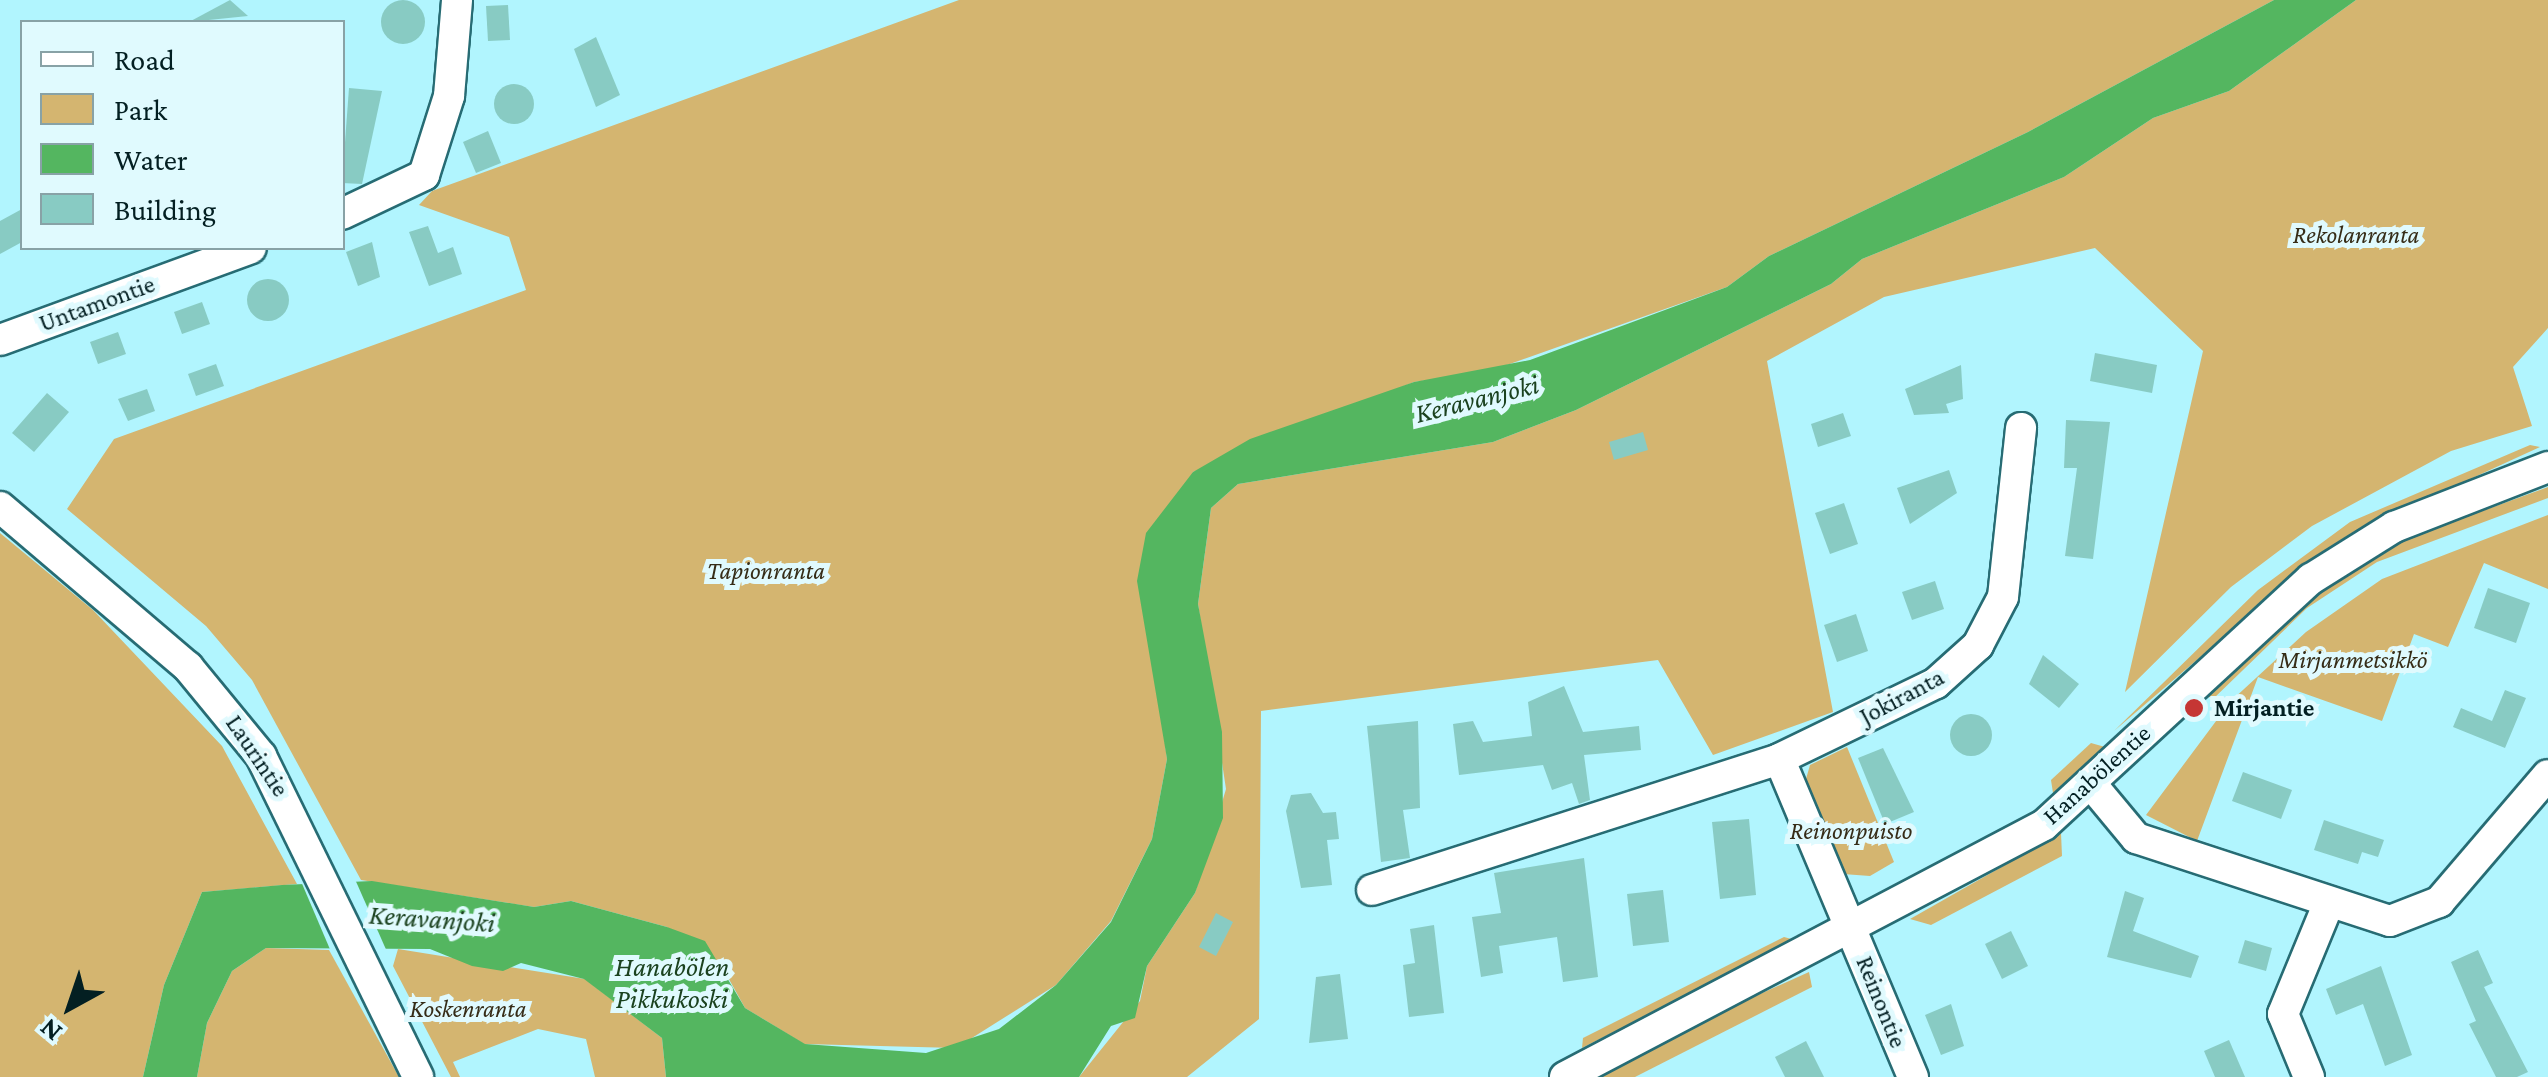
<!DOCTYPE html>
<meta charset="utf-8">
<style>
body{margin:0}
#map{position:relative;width:2548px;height:1077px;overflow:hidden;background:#b1f5fe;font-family:"Crimson Pro",serif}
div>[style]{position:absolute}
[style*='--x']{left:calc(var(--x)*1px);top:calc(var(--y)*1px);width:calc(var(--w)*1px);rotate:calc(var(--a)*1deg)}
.green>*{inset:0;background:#d4b570}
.water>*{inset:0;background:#54b660}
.pier>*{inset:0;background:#b1f5fe}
.building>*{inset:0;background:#88cbc3}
.round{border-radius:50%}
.roads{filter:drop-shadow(2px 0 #276c74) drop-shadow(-2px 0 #276c74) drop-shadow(0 2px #276c74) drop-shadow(0 -2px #276c74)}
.minor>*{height:30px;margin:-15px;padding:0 15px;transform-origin:15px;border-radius:15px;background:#fff}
.dots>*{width:28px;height:28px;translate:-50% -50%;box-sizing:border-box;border:5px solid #e0fafe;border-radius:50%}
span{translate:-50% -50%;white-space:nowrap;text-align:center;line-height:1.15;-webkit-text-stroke:10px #e0fafe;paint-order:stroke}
.park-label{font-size:25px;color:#362c17;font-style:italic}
.street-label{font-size:25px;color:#031f22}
.poi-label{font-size:25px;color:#031f22;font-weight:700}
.left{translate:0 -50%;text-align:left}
.water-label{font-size:28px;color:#1b421f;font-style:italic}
.legend{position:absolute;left:20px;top:20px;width:325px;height:230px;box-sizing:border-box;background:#e0fafe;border:2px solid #88a2a6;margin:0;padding:12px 18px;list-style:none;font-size:30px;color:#031f22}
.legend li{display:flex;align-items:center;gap:20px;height:50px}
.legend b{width:50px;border:2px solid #88a2a6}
.north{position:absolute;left:20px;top:957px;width:100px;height:100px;-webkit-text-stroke:8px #e0fafe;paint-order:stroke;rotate:220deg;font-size:28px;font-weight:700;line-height:40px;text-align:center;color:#031f22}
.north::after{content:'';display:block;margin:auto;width:35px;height:45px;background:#031f22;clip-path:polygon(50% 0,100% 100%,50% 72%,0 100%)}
</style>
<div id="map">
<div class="green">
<div style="clip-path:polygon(959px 0,2274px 0,2028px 132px,1769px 256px,1727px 287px,1487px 372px,1414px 382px,1193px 472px,1150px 629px,1167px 759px,1152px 839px,1111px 921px,1056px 985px,956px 1048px,804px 1044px,745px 1008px,725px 972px,667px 927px,571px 901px,534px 907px,361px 880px,252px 680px,206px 626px,67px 509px,114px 439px,526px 290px,509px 237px,419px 205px,432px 191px)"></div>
<div style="clip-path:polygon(2356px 0,2548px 0,2548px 328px,2513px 367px,2532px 426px,2451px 451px,2312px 526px,2231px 587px,2125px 692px,2203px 351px,2095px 248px,1884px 297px,1767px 361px,1833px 712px,1713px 755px,1658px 660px,1261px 711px,1259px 1019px,1187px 1077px,1079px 1077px,1140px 1001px,1147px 966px,1195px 893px,1226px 789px,1198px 604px,1211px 508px,1238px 484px,1493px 442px,1576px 410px,1831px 284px,1862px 259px,2064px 177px,2153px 118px,2229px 91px)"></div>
<div style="clip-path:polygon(2530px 445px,2540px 447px,2394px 514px,2296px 575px,2114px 731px,2258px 590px,2350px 522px)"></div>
<div style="clip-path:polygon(2548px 487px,2548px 498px,2377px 562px,2307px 608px,2212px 700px,2204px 692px,2293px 608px,2386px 546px)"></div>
<div style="clip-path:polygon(2548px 515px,2548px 589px,2484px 563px,2448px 647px,2414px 634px,2382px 721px,2258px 677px,2197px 841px,2146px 815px,2231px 701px,2306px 632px,2382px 579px)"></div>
<div style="clip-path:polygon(0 533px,93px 610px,222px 746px,297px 884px,202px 892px,164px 985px,143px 1077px,0 1077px)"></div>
<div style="clip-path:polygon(2091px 743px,2105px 747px,2053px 793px,2051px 780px)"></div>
<div style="clip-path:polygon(1847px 747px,1894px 862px,1870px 876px,1843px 874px,1804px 786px,1810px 765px)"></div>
<div style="clip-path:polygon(2061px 833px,2062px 856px,1931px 925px,1910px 919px)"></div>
<div style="clip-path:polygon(1784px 937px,1795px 940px,1582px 1048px,1583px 1038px)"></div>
<div style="clip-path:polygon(266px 948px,329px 950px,399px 1077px,197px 1077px,207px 1023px,232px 971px)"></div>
<div style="clip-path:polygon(398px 949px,585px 979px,662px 1038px,666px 1077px,595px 1077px,586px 1039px,538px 1029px,453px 1062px,460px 1077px,451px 1077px,393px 966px)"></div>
<div style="clip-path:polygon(1809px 972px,1812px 987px,1635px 1077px,1601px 1077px,1662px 1038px)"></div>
</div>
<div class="water">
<div style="clip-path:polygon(2274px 0,2356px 0,2229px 91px,2153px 118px,2064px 177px,1862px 259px,1831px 284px,1576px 410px,1493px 442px,1238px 484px,1211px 508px,1198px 604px,1222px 732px,1223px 818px,1195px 893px,1147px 966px,1135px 1018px,1111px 1026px,1079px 1077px,666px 1077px,662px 1038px,584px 979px,521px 963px,503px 971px,472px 966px,430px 949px,266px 948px,232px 971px,207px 1023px,197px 1077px,143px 1077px,164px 985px,202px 892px,282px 885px,372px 881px,534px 907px,571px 901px,667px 927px,705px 941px,745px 1008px,805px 1044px,926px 1053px,999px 1029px,1056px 985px,1111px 922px,1152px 839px,1167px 759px,1137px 581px,1146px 533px,1193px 472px,1250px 439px,1414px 382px,1530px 360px,1727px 287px,1769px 256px,2028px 132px)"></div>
</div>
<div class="pier">
<div style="clip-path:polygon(354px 877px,388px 954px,332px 954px,300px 879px)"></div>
</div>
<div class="building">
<div style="clip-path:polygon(230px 0,248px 16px,189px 22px)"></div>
<div class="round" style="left:381px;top:0;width:44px;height:44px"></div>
<div style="clip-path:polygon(508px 5px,510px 40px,488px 41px,486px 6px)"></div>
<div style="clip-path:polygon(596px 37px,620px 95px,596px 107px,574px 49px)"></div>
<div class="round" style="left:494px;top:84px;width:40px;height:40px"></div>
<div style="clip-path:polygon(349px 88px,382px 91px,362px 184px,342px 183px)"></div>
<div style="clip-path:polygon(488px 131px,501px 163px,476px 173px,463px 142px)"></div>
<div style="clip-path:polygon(22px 209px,22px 242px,0 254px,0 221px)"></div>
<div style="clip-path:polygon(428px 226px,438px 253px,453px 247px,462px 274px,429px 286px,409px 232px)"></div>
<div style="clip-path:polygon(372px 242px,380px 277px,358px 286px,346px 252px)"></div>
<div class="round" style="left:247px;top:279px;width:42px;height:42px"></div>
<div style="clip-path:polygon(202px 302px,210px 324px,182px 334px,174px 312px)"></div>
<div style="clip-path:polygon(118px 332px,126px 354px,98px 364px,90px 342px)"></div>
<div style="clip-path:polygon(2095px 353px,2157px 365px,2152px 393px,2090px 381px)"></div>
<div style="clip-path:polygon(216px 364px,224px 386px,196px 396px,188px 374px)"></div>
<div style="clip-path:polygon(1961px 365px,1963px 399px,1946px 404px,1949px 413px,1914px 415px,1905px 389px)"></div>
<div style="clip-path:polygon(147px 389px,155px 411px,128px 421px,118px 399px)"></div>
<div style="clip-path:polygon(47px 393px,69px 412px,34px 452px,12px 433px)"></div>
<div style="clip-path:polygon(1843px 413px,1851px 436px,1818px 447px,1811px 424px)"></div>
<div style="clip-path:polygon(2066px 420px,2110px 422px,2093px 559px,2065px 556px,2077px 468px,2064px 468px)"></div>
<div style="clip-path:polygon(1643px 432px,1648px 450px,1614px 460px,1609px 442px)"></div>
<div style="clip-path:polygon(1949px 470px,1957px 493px,1910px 524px,1897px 488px)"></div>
<div style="clip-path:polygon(1844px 503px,1858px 544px,1830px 554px,1815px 513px)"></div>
<div style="clip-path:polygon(1935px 581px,1944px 609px,1912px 620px,1902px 592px)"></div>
<div style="clip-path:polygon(2488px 588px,2530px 603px,2516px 643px,2474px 628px)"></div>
<div style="clip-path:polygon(1856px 614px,1868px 651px,1837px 662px,1824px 625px)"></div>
<div style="clip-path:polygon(2043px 655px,2079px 684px,2059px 708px,2029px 684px)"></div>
<div style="clip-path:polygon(1564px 686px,1583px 732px,1639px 726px,1641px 750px,1584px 755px,1590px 800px,1579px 804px,1572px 783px,1552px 790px,1543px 765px,1459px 775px,1453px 724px,1473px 721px,1483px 742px,1532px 736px,1528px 702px)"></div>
<div style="clip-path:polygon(2505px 690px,2526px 698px,2505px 748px,2453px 727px,2461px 708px,2492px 721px)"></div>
<div class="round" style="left:1950px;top:714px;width:42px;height:42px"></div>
<div style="clip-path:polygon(1418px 721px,1420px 808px,1403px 810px,1410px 858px,1381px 862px,1367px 726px)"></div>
<div style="clip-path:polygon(1883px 748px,1914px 812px,1885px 824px,1858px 758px)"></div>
<div style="clip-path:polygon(2243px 772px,2292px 790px,2281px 819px,2232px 801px)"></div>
<div style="clip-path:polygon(1311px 793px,1323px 813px,1336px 812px,1339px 839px,1327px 840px,1332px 885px,1301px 888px,1286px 811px,1291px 795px)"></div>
<div style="clip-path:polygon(1749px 819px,1756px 895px,1720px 899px,1712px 822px)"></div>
<div style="clip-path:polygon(2324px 820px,2384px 840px,2378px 857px,2362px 852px,2358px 864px,2314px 850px)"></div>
<div style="clip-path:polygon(1584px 858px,1598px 977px,1563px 982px,1557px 937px,1499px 946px,1503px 973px,1481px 977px,1472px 917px,1501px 913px,1494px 873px)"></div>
<div style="clip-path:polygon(1663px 890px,1669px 942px,1633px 946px,1627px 894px)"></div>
<div style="clip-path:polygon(2125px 891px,2144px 898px,2133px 931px,2199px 956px,2191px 978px,2107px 957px)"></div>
<div style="clip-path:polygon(1216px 913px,1233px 922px,1216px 956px,1199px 947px)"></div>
<div style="clip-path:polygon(1434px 925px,1444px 1013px,1409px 1017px,1403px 965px,1415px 963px,1410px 929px)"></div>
<div style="clip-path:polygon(2011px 931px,2028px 966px,2002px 979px,1985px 944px)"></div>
<div style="clip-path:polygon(2245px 940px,2272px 948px,2266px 971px,2238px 963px)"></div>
<div style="clip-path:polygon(2478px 950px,2493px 983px,2484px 987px,2528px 1072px,2517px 1077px,2496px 1077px,2469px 1024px,2476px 1021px,2451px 962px)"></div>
<div style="clip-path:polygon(2381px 966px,2412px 1055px,2385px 1066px,2363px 1004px,2336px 1015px,2326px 989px)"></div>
<div style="clip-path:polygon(1340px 974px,1348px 1039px,1309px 1043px,1316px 977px)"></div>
<div style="clip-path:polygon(1951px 1004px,1964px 1046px,1941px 1055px,1925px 1015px)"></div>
<div style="clip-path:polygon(2229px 1040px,2245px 1077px,2215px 1077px,2204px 1051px)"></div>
<div style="clip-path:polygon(1806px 1041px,1824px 1077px,1785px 1077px,1775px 1057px)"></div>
</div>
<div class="roads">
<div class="minor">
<div style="--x:342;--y:214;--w:91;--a:-25.4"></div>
<div style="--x:424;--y:175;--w:83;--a:-72.4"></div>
<div style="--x:449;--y:96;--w:96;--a:-85.2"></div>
<div style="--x:0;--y:340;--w:267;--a:-20.1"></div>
<div style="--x:0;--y:507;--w:247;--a:40.4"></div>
<div style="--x:188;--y:667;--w:115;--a:50.6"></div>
<div style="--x:261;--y:756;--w:357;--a:63.9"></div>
<div style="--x:2092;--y:785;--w:69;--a:50.3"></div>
<div style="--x:2136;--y:838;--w:267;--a:18.1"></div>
<div style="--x:2390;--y:921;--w:53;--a:-21.2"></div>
<div style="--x:2439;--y:902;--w:167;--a:-49.4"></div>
<div style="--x:1372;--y:890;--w:428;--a:-17.8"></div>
<div style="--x:1565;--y:1077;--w:541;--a:-27.75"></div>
<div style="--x:2044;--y:825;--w:363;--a:-42.7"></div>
<div style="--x:2311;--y:579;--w:98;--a:-32.1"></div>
<div style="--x:2394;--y:527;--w:165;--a:-21.3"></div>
<div style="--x:1913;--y:1077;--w:345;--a:-112.8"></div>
<div style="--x:1779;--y:759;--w:174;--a:-25.8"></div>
<div style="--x:1936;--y:683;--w:57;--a:-42.1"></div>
<div style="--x:1978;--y:645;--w:54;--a:-62.5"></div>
<div style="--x:2003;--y:597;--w:170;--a:-83.9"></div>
<div style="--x:2309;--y:1077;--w:68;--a:-112.4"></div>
<div style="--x:2283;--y:1014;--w:116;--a:-67.6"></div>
</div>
</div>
<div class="dots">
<div style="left:2194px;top:708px;background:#c53634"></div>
</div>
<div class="park-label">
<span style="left:2356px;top:235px">Rekolanranta</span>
<span style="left:766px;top:571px">Tapionranta</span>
<span style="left:2353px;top:660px">Mirjanmetsikkö</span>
<span style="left:1851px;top:831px">Reinonpuisto</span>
<span style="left:468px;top:1009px">Koskenranta</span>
</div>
<div class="street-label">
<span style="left:97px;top:304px;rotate:-20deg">Untamontie</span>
<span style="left:1902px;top:697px;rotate:-28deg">Jokiranta</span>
<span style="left:257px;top:756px;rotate:56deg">Laurintie</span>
<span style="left:2097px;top:775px;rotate:-42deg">Hanabölentie</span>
<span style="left:1881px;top:1002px;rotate:68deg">Reinontie</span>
</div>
<div class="poi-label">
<span class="left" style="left:2214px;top:708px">Mirjantie</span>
</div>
<div class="water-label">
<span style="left:1477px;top:399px;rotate:-14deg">Keravanjoki</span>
<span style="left:432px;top:919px;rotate:4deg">Keravanjoki</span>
<span style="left:672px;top:983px">Hanabölen<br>Pikkukoski</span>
</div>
<ul class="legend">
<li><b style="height:12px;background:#fff"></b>Road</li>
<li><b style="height:28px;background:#d4b570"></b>Park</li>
<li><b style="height:28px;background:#54b660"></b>Water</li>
<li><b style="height:28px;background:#88cbc3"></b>Building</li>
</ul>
<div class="north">N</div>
</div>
